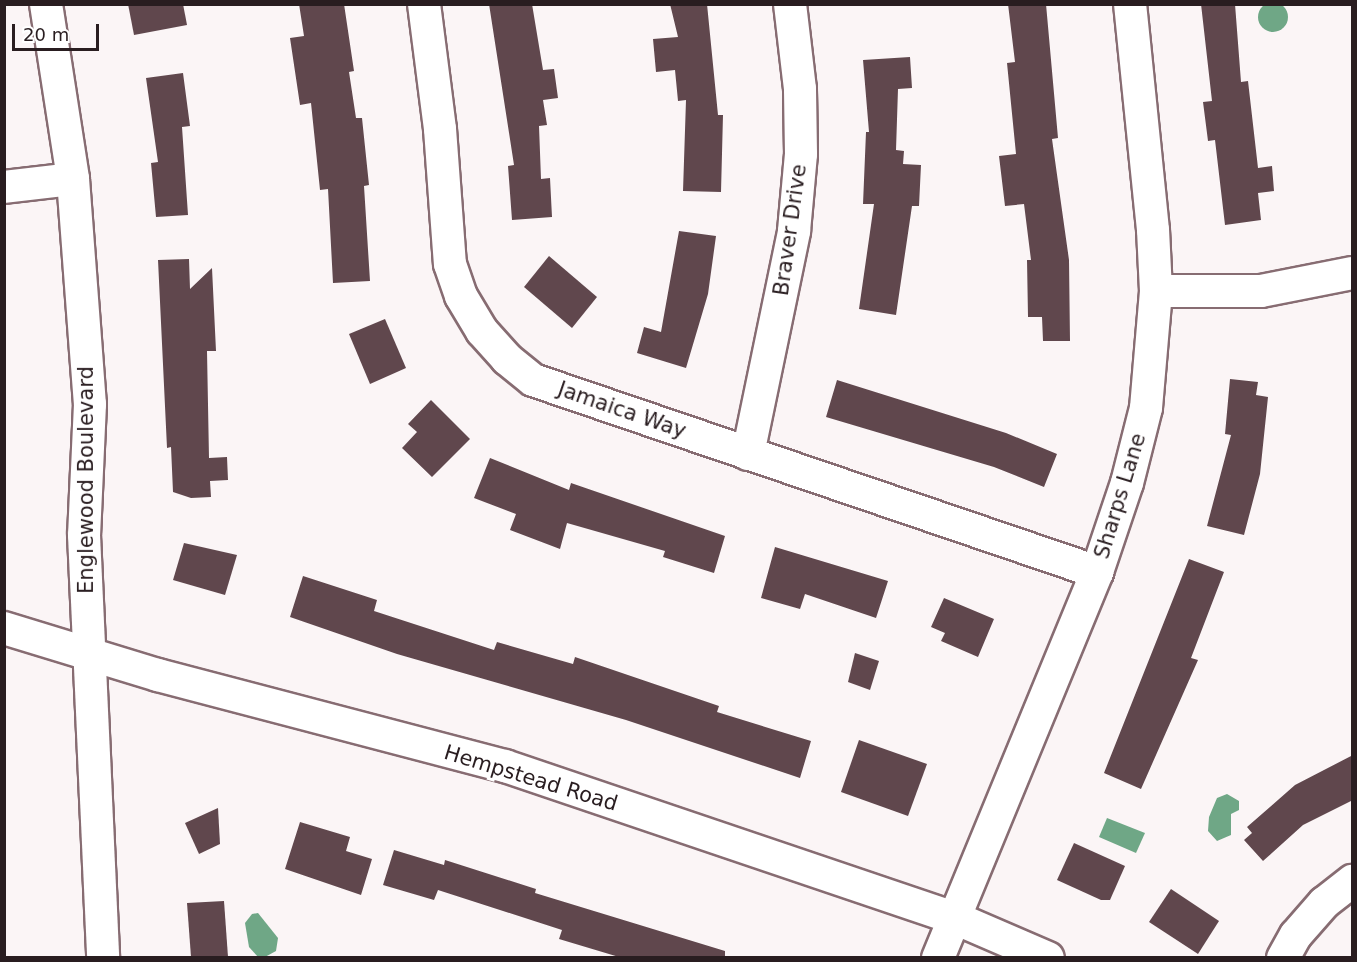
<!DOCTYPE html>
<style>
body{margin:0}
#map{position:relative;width:1357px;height:962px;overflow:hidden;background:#fbf5f6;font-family:"DejaVu Sans",sans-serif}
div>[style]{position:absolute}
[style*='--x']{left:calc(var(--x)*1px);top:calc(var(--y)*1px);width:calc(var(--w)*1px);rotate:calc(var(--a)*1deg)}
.water>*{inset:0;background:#6fa786}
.round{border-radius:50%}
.building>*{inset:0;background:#60474d}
.roads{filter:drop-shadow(2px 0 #876c72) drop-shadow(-2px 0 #876c72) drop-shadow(0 2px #876c72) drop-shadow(0 -2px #876c72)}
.minor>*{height:32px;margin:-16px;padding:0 16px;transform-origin:16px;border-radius:16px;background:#fff}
span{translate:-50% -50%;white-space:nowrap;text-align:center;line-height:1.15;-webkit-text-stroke:6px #fff;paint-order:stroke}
.street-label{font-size:21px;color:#291d20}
.frame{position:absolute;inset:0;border:6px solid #291d20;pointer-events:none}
.scale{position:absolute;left:12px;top:24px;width:87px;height:27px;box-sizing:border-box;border:3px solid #291d20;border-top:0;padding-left:8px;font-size:18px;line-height:21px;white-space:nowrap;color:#291d20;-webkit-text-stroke:4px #fff;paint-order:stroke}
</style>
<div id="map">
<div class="water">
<div class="round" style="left:1258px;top:2px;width:30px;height:30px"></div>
<div style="clip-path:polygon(1227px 794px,1239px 801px,1239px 810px,1231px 814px,1231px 835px,1217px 841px,1208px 831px,1209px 817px,1217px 798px)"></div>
<div style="clip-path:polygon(1107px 818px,1145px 833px,1136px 853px,1099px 837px)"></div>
<div style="clip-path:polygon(258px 913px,278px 938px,276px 951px,265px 957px,258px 957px,249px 947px,245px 923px,252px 914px)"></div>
</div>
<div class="building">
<div style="clip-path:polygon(128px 4px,183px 4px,187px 25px,134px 35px)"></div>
<div style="clip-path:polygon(299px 4px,344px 4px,354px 71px,349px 72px,356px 118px,362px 118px,369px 185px,364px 186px,370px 281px,333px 283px,328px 189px,320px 190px,311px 103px,300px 105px,290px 38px,304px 36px)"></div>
<div style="clip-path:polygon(489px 4px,532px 4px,543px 70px,554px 69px,558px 98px,543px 100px,547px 125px,539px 126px,541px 179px,550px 178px,552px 217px,512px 220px,508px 166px,514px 165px)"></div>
<div style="clip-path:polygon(670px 4px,707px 4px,718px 115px,723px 115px,721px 192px,683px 191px,686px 100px,678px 101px,675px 70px,656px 72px,653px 39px,678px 37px)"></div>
<div style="clip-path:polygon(1008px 4px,1046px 4px,1058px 138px,1052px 139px,1069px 260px,1070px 341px,1043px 341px,1042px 317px,1028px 317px,1027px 260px,1031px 260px,1024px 204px,1005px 206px,999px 156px,1016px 154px,1007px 63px,1015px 62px)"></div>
<div style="clip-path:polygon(1201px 4px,1235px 4px,1241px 82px,1248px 81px,1258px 168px,1272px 166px,1274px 191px,1258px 193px,1261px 220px,1225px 225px,1215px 140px,1208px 141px,1203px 102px,1212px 101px)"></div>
<div style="clip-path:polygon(910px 57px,912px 88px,898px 89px,896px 150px,904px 151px,903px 164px,921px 165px,919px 206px,912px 206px,896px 315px,859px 309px,874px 204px,863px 204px,866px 132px,869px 132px,863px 60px)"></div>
<div style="clip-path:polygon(183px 73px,190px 126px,182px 127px,188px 215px,156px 217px,151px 163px,158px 162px,146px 78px)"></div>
<div style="clip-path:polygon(679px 231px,716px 236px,708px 294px,686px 368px,637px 353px,644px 327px,661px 332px)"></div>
<div style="clip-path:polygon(549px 256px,597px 297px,572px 328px,524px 287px)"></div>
<div style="clip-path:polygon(189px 259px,190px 289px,212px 268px,216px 351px,207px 351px,209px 458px,227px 457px,228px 480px,210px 481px,211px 497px,191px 498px,173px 492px,171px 447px,167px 448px,158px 260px)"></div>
<div style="clip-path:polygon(385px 319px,406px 368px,370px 384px,349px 334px)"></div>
<div style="clip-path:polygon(1230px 379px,1258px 382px,1256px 395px,1268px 397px,1260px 474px,1244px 535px,1207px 526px,1231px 435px,1225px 434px)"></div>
<div style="clip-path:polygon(837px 380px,1006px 433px,1057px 454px,1044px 487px,994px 467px,826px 417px)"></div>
<div style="clip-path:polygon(431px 400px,470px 439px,432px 477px,402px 448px,417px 432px,408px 424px)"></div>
<div style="clip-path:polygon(490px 458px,569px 490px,571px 483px,725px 536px,714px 573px,663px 557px,665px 551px,567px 523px,560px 549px,510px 530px,516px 514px,474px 498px)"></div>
<div style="clip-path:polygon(184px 543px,237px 555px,225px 595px,173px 580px)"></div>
<div style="clip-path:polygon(775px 547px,888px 581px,876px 618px,805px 594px,800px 609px,761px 598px)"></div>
<div style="clip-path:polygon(1189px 559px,1224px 572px,1191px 658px,1198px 660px,1141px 789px,1104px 773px)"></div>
<div style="clip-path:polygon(303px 576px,377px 600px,374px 611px,494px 650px,497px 642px,573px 664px,575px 657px,719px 706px,717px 712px,811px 741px,800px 778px,626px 720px,397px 654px,290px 617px)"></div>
<div style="clip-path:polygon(944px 598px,994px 619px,978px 657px,941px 641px,945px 633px,931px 627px)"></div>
<div style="clip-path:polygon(855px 653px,879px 661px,870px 690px,848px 682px)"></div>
<div style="clip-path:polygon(859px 740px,927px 764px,908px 816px,841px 792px)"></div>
<div style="clip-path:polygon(1353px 755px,1353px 800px,1303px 825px,1263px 861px,1244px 840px,1252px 833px,1247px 827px,1295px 785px)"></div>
<div style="clip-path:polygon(218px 808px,220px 844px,199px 854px,185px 823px)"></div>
<div style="clip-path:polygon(300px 822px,350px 837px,346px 851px,372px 859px,361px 895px,285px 869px)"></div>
<div style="clip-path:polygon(1074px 843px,1125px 866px,1110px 900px,1101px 900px,1057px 880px)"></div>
<div style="clip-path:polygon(394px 850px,444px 865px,445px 860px,536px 889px,535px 893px,725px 951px,725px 957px,619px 957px,559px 939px,562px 930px,438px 890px,434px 900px,383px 885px)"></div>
<div style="clip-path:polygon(1171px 889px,1219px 921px,1198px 954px,1149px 922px)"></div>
<div style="clip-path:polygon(224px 901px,228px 957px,191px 957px,187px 903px)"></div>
</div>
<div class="roads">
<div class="minor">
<div style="--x:46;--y:4;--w:177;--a:81.2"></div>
<div style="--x:73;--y:179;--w:226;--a:85.7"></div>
<div style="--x:90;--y:404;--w:131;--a:92.6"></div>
<div style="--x:84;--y:535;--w:423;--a:87.4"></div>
<div style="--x:424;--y:4;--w:126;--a:82.7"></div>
<div style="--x:440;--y:129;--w:135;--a:85.8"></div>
<div style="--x:450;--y:264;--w:34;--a:71"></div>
<div style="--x:461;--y:296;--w:41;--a:59"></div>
<div style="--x:482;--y:331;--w:38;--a:48"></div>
<div style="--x:507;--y:359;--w:33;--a:39"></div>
<div style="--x:533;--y:380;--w:596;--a:18.8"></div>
<div style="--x:4;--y:187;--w:69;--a:-6.6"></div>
<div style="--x:1156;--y:291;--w:105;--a:0"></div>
<div style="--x:1261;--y:291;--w:93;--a:-11.2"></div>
<div style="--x:748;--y:454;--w:228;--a:-78.3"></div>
<div style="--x:794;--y:231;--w:77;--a:-84.8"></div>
<div style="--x:801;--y:154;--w:65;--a:-90.9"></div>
<div style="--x:800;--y:89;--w:86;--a:-96.7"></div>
<div style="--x:4;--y:628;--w:161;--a:17"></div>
<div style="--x:158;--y:675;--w:359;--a:14.7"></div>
<div style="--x:505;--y:766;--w:475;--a:18.7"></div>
<div style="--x:955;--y:918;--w:101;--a:23.3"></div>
<div style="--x:938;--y:958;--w:417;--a:-67.6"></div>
<div style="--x:1097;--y:572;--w:94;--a:-71.4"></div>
<div style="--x:1127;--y:483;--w:77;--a:-75.8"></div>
<div style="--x:1146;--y:408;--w:117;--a:-85.1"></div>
<div style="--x:1156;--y:291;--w:61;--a:-92.8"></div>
<div style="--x:1153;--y:230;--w:227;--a:-95.8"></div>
<div style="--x:1283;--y:958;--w:26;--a:-61"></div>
<div style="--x:1296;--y:935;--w:43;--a:-48.8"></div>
<div style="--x:1324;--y:903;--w:36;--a:-38"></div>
</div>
</div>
<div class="street-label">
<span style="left:790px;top:230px;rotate:-82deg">Braver Drive</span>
<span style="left:622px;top:410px;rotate:19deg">Jamaica Way</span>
<span style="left:86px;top:480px;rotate:-90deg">Englewood Boulevard</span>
<span style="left:1120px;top:496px;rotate:-73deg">Sharps Lane</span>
<span style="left:531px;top:778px;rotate:17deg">Hempstead Road</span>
</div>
<div class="frame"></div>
<div class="scale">20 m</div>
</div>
